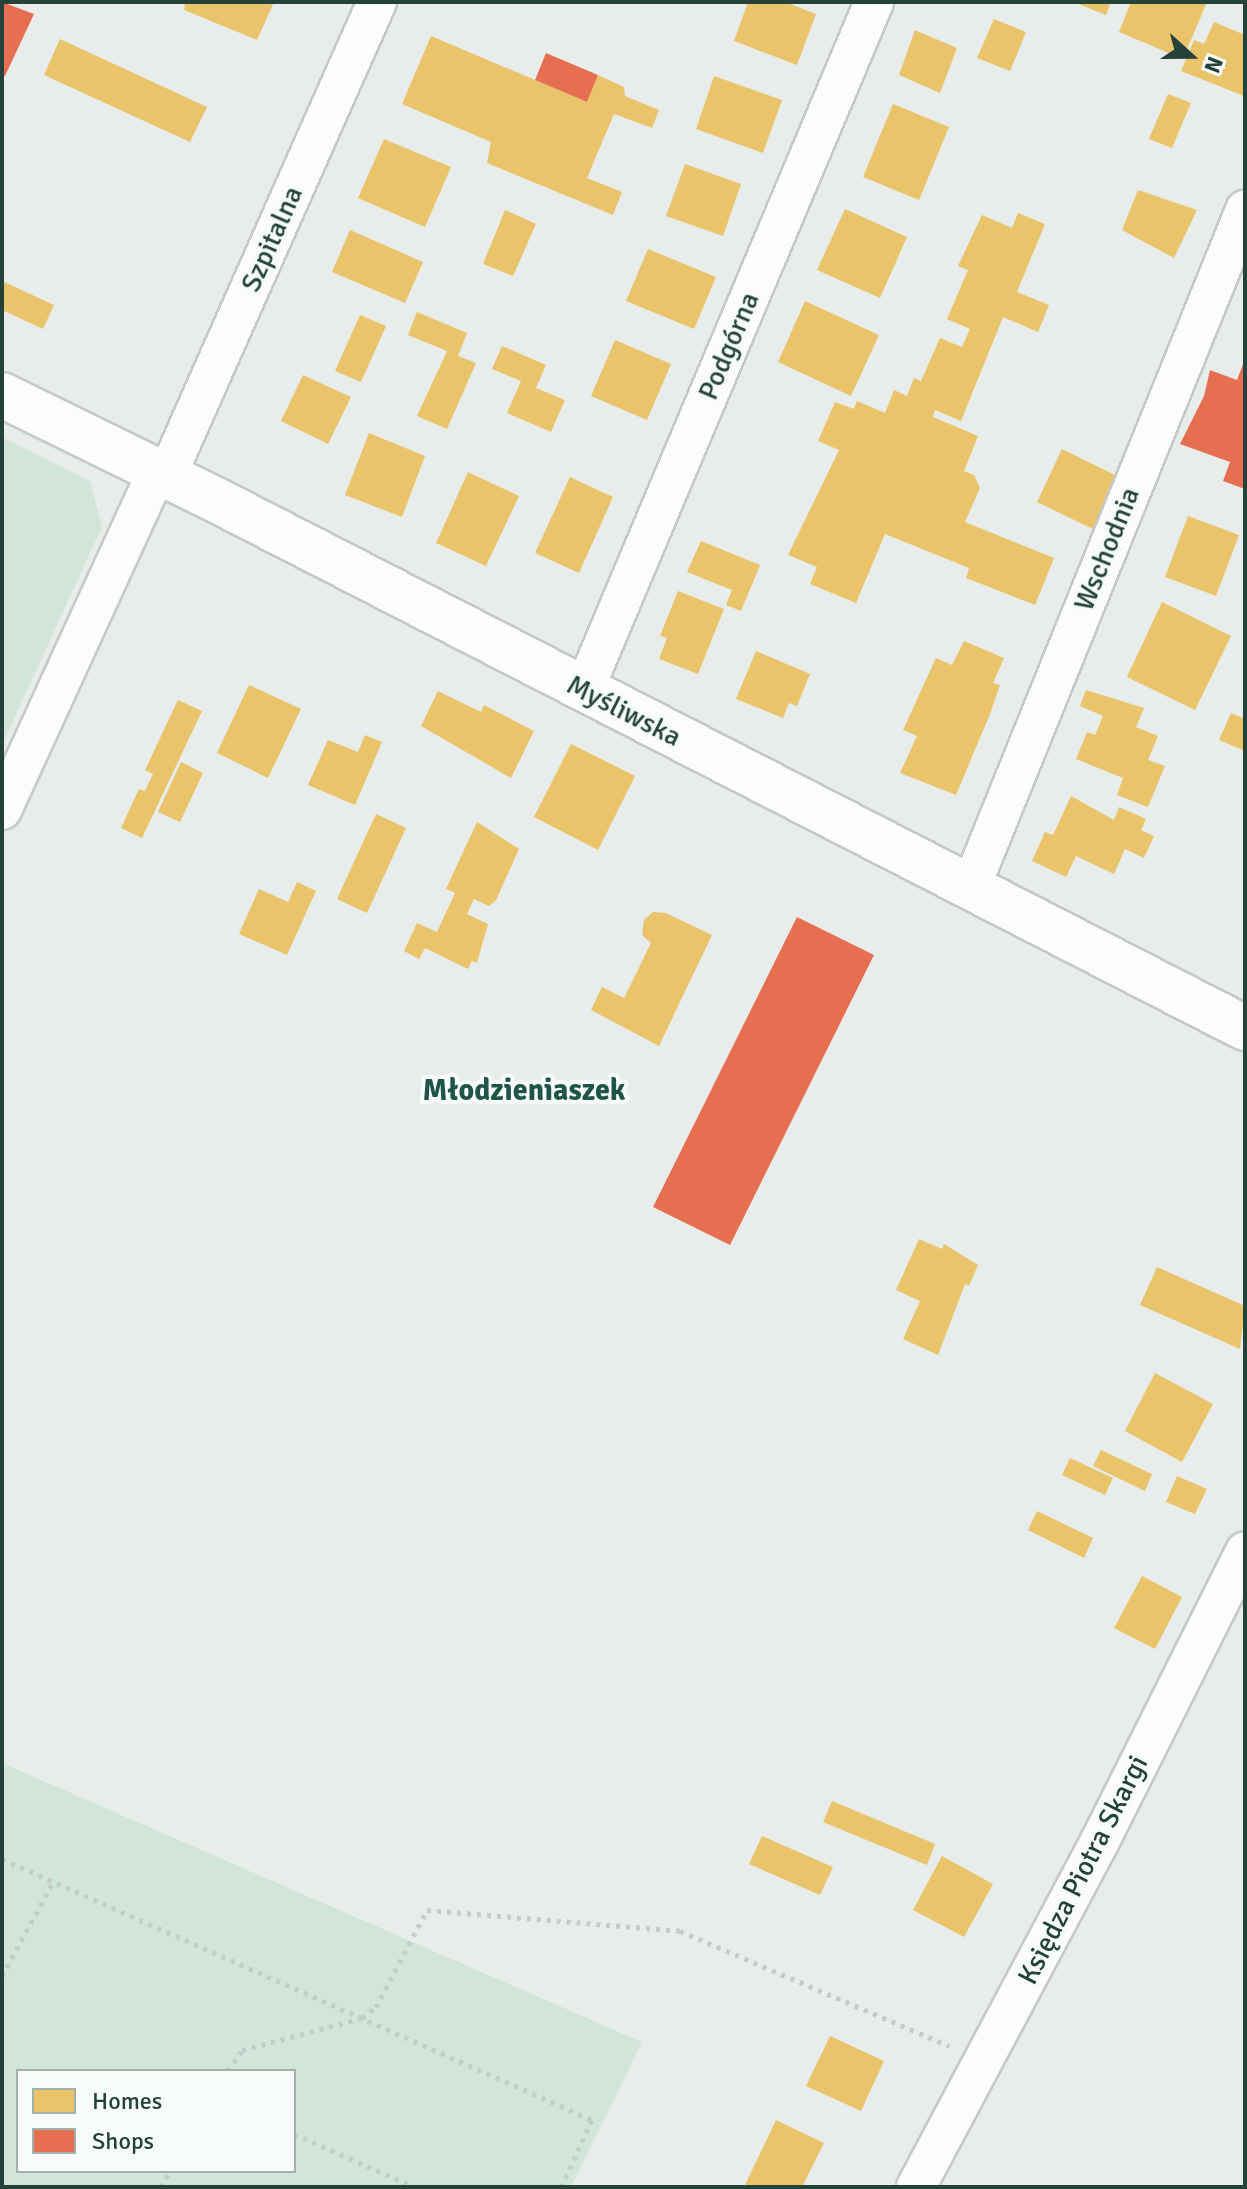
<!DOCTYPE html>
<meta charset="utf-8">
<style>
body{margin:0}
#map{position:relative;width:1247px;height:2189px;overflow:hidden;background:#e8edeb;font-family:Signika,sans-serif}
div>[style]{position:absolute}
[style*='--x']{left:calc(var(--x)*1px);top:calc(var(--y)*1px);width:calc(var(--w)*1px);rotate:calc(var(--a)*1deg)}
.green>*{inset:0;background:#d1e6d8}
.homes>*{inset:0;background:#e9c46a}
.shops>*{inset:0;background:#e76f51}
.path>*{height:5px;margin-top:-2.5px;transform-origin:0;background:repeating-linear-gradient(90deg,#c3ccca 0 4px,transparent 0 10px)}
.roads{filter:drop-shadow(2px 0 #c5cac8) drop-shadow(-2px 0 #c5cac8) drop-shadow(0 2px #c5cac8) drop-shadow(0 -2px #c5cac8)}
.minor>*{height:38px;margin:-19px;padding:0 19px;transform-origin:19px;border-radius:19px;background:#fcfcfc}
.tertiary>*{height:44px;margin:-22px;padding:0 22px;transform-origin:22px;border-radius:22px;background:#fcfcfc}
span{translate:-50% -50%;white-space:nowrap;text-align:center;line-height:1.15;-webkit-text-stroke:8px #f7fbf9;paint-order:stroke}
.street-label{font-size:28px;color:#24423a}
.neighbourhood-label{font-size:30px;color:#1f5548;font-weight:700}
.frame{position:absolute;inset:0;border:4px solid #24423a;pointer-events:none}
.legend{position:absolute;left:16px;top:2069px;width:280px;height:104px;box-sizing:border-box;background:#f7fbf9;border:2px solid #a3b1ad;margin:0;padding:10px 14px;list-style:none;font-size:24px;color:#24423a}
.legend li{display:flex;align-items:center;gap:16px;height:40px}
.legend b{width:40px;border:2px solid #a3b1ad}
.north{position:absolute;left:1151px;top:16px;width:80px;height:80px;-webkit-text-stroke:6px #f7fbf9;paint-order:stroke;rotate:111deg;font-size:22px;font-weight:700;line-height:32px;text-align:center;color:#24423a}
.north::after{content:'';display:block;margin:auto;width:28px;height:36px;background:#24423a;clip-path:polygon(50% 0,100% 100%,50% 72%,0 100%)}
</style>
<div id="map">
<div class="green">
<div style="clip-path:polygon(2px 437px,90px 481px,102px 527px,2px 745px)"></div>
<div style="clip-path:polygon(evenodd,2px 1763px,642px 2042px,571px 2187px,2px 2187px,2px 1763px,18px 2071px,294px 2071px,294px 2171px,18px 2171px,18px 2071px)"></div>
</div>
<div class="homes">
<div style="clip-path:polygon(185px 2px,274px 2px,257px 40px,184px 10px)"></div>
<div style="clip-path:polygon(748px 2px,785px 2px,816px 14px,797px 65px,734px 41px)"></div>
<div style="clip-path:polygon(1073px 2px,1111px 2px,1106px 15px)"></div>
<div style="clip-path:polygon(1131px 2px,1207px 2px,1183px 59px,1119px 32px)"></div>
<div style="clip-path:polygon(994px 19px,1026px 32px,1010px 71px,977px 58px)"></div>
<div style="clip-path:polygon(1214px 22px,1245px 35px,1244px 96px,1181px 71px,1194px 40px,1204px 44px)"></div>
<div style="clip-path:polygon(915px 30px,957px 48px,940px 93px,899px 75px)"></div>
<div style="clip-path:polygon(431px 36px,587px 102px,598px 75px,624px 87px,625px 96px,659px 110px,652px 128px,614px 114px,587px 178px,622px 192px,613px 215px,487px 163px,491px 142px,402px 104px)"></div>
<div style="clip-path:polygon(60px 39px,207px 107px,190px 142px,44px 75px)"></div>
<div style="clip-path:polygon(714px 76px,782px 100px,763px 153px,696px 129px)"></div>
<div style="clip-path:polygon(1168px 94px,1191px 103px,1172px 148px,1149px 139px)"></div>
<div style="clip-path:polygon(893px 104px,949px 127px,919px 200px,863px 177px)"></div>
<div style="clip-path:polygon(384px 139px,451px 167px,425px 227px,358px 198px)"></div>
<div style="clip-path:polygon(685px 164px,741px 184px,723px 236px,666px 216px)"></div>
<div style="clip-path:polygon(1138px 190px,1197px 210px,1174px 258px,1122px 230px)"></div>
<div style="clip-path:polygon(845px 209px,907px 237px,880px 298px,817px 270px)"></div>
<div style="clip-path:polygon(505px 210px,536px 224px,513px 276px,483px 264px)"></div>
<div style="clip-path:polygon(1018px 213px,1045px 224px,1017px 292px,1049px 305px,1038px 332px,1003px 317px,961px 421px,935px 410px,933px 417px,978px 436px,964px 471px,974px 475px,980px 488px,965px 522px,1054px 558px,1035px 605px,966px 578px,969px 568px,885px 534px,856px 603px,810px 584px,817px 567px,788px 555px,839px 450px,818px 441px,835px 402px,854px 409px,857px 401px,885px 413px,894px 390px,907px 396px,914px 378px,921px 381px,940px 338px,962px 347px,970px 329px,947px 319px,968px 270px,958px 266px,982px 215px,1012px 228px)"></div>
<div style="clip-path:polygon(350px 230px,423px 262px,405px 303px,332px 272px)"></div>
<div style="clip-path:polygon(648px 249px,716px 277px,694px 329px,626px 301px)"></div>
<div style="clip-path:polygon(2px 281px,54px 305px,43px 329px,2px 310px)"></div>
<div style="clip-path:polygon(805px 301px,879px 335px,851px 396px,778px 362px)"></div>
<div style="clip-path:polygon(417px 312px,467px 333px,458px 356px,476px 363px,447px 429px,417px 416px,447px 351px,408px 335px)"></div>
<div style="clip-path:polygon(360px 315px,386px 326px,361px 382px,335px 371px)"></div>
<div style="clip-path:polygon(615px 340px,671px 364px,647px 420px,591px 396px)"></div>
<div style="clip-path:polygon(502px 346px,546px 365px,536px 388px,565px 400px,551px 432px,507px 413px,521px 381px,492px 369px)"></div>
<div style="clip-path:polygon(303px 375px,351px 397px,328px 444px,281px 421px)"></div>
<div style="clip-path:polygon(369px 433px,425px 456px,402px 517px,345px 495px)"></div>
<div style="clip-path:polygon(1062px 449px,1121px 478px,1097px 531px,1037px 502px)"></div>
<div style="clip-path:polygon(468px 472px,519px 496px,486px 566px,436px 543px)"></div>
<div style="clip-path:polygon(570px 477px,613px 497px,579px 573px,535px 553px)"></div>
<div style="clip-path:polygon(1188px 516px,1239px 535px,1216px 596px,1165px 577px)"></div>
<div style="clip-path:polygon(701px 541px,760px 565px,741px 611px,726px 605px,732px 590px,687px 572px)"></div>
<div style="clip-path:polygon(678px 591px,724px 609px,698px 674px,659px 659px,667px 638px,660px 636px)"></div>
<div style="clip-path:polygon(1162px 602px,1231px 636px,1195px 710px,1127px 677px)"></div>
<div style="clip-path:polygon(964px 641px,1004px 658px,993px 683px,1000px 685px,990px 714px,956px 795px,900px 773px,917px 736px,903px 730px,936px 658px,952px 665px)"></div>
<div style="clip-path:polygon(756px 651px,810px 674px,797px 706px,789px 703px,783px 718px,736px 699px)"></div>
<div style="clip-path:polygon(249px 685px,301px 709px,268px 778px,217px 753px)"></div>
<div style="clip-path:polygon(1086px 690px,1144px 708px,1136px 727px,1158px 736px,1148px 760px,1165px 766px,1148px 807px,1117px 795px,1123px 778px,1076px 759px,1087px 732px,1095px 735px,1103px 716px,1080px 706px)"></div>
<div style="clip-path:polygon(438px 691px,481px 712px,484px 705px,534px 731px,511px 778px,421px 726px)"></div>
<div style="clip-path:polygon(178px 700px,202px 711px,142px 838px,121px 828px,139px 789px,145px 791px,153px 774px,145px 770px)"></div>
<div style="clip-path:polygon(1231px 713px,1245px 719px,1245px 751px,1219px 740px)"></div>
<div style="clip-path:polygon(365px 735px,382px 742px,355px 805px,308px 785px,328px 740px,358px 752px)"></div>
<div style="clip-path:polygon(571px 744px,635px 776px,598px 850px,534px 817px)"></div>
<div style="clip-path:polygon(181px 762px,203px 773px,180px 822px,158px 812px)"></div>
<div style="clip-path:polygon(1071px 796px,1114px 820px,1119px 807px,1146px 819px,1141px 830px,1154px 836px,1144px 858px,1125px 849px,1114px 874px,1076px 856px,1066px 877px,1032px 861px,1045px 832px,1053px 835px)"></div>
<div style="clip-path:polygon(376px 814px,406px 828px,367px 913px,337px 899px)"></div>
<div style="clip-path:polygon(477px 822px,519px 849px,496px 900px,489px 906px,474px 899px,467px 914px,488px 924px,477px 963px,472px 961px,468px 969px,425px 948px,419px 959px,404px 951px,417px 923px,437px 932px,455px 893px,446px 889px)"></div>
<div style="clip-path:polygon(297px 882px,316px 891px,287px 955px,239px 934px,259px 889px,288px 902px)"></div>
<div style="clip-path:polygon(666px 913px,712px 935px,659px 1046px,591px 1010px,602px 987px,624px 998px,651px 943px,642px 935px,644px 920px,653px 912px)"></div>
<div style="clip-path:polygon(919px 1239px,942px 1249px,944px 1244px,978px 1265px,969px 1286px,965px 1284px,938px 1355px,903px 1339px,920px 1301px,896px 1290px)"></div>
<div style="clip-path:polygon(1157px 1267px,1245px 1306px,1240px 1349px,1140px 1305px)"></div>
<div style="clip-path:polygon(1155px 1373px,1213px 1404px,1182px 1462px,1125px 1431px)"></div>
<div style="clip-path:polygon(1101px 1450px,1152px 1474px,1145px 1491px,1093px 1466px)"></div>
<div style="clip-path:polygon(1070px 1458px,1113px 1478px,1105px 1495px,1062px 1475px)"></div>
<div style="clip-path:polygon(1177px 1476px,1207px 1489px,1195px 1514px,1166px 1502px)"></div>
<div style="clip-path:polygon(1037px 1511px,1093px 1538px,1084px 1558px,1028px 1530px)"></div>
<div style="clip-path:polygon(1142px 1576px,1182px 1597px,1155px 1649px,1114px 1628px)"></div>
<div style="clip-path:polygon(832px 1801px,935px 1844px,927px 1865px,823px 1822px)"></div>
<div style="clip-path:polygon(762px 1836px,833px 1867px,820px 1895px,749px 1864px)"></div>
<div style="clip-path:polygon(942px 1856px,993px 1884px,964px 1937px,913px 1910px)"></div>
<div style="clip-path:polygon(830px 2036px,884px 2061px,861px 2111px,806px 2086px)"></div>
<div style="clip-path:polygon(776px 2120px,824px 2143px,802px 2187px,744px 2187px)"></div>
</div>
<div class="shops">
<div style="clip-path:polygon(2px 2px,34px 14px,5px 76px,2px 75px)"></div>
<div style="clip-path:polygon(546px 53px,598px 75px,587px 102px,535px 80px)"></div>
<div style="clip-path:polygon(1245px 359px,1245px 489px,1223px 481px,1230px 462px,1180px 444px,1204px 396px,1210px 370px,1237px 380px)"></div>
<div style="clip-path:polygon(797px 917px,874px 955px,730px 1245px,653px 1207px)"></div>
</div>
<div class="path">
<div style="--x:2;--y:1859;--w:645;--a:23.86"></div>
<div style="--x:592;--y:2120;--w:74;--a:114.8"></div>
<div style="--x:2;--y:1976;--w:107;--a:-61.5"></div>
<div style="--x:228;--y:2071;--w:25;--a:-56"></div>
<div style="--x:242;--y:2050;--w:124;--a:-14.9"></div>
<div style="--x:362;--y:2018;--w:18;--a:-38"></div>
<div style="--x:376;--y:2007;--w:110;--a:-62.3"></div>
<div style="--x:427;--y:1910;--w:254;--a:4.7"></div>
<div style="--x:680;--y:1931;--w:293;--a:23.1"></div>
<div style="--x:294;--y:2134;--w:132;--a:23.7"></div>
<div style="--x:161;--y:2187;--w:18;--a:-61"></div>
</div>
<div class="roads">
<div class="minor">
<div style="--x:167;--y:475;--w:518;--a:-66.06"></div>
<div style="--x:584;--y:690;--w:747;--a:-67.14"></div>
<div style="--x:2;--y:810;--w:373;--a:-65.4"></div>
<div style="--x:970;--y:889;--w:733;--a:-67.95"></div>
<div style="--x:916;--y:2187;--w:390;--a:-62"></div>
<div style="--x:1099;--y:1843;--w:326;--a:-63.4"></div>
</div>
<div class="tertiary">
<div style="--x:2;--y:395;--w:243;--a:26.1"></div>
<div style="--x:220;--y:502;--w:1152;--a:27.17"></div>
</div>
</div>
<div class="street-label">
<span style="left:272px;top:239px;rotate:-66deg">Szpitalna</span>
<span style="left:729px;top:346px;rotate:-67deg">Podgórna</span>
<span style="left:1107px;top:549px;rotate:-68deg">Wschodnia</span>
<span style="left:624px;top:711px;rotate:27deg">Myśliwska</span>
<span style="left:1083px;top:1870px;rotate:-63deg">Księdza Piotra Skargi</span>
</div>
<div class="neighbourhood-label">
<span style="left:524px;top:1091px">Młodzieniaszek</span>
</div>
<div class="frame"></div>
<ul class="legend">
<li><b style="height:22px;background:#e9c46a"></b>Homes</li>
<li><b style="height:22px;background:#e76f51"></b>Shops</li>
</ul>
<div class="north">N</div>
</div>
